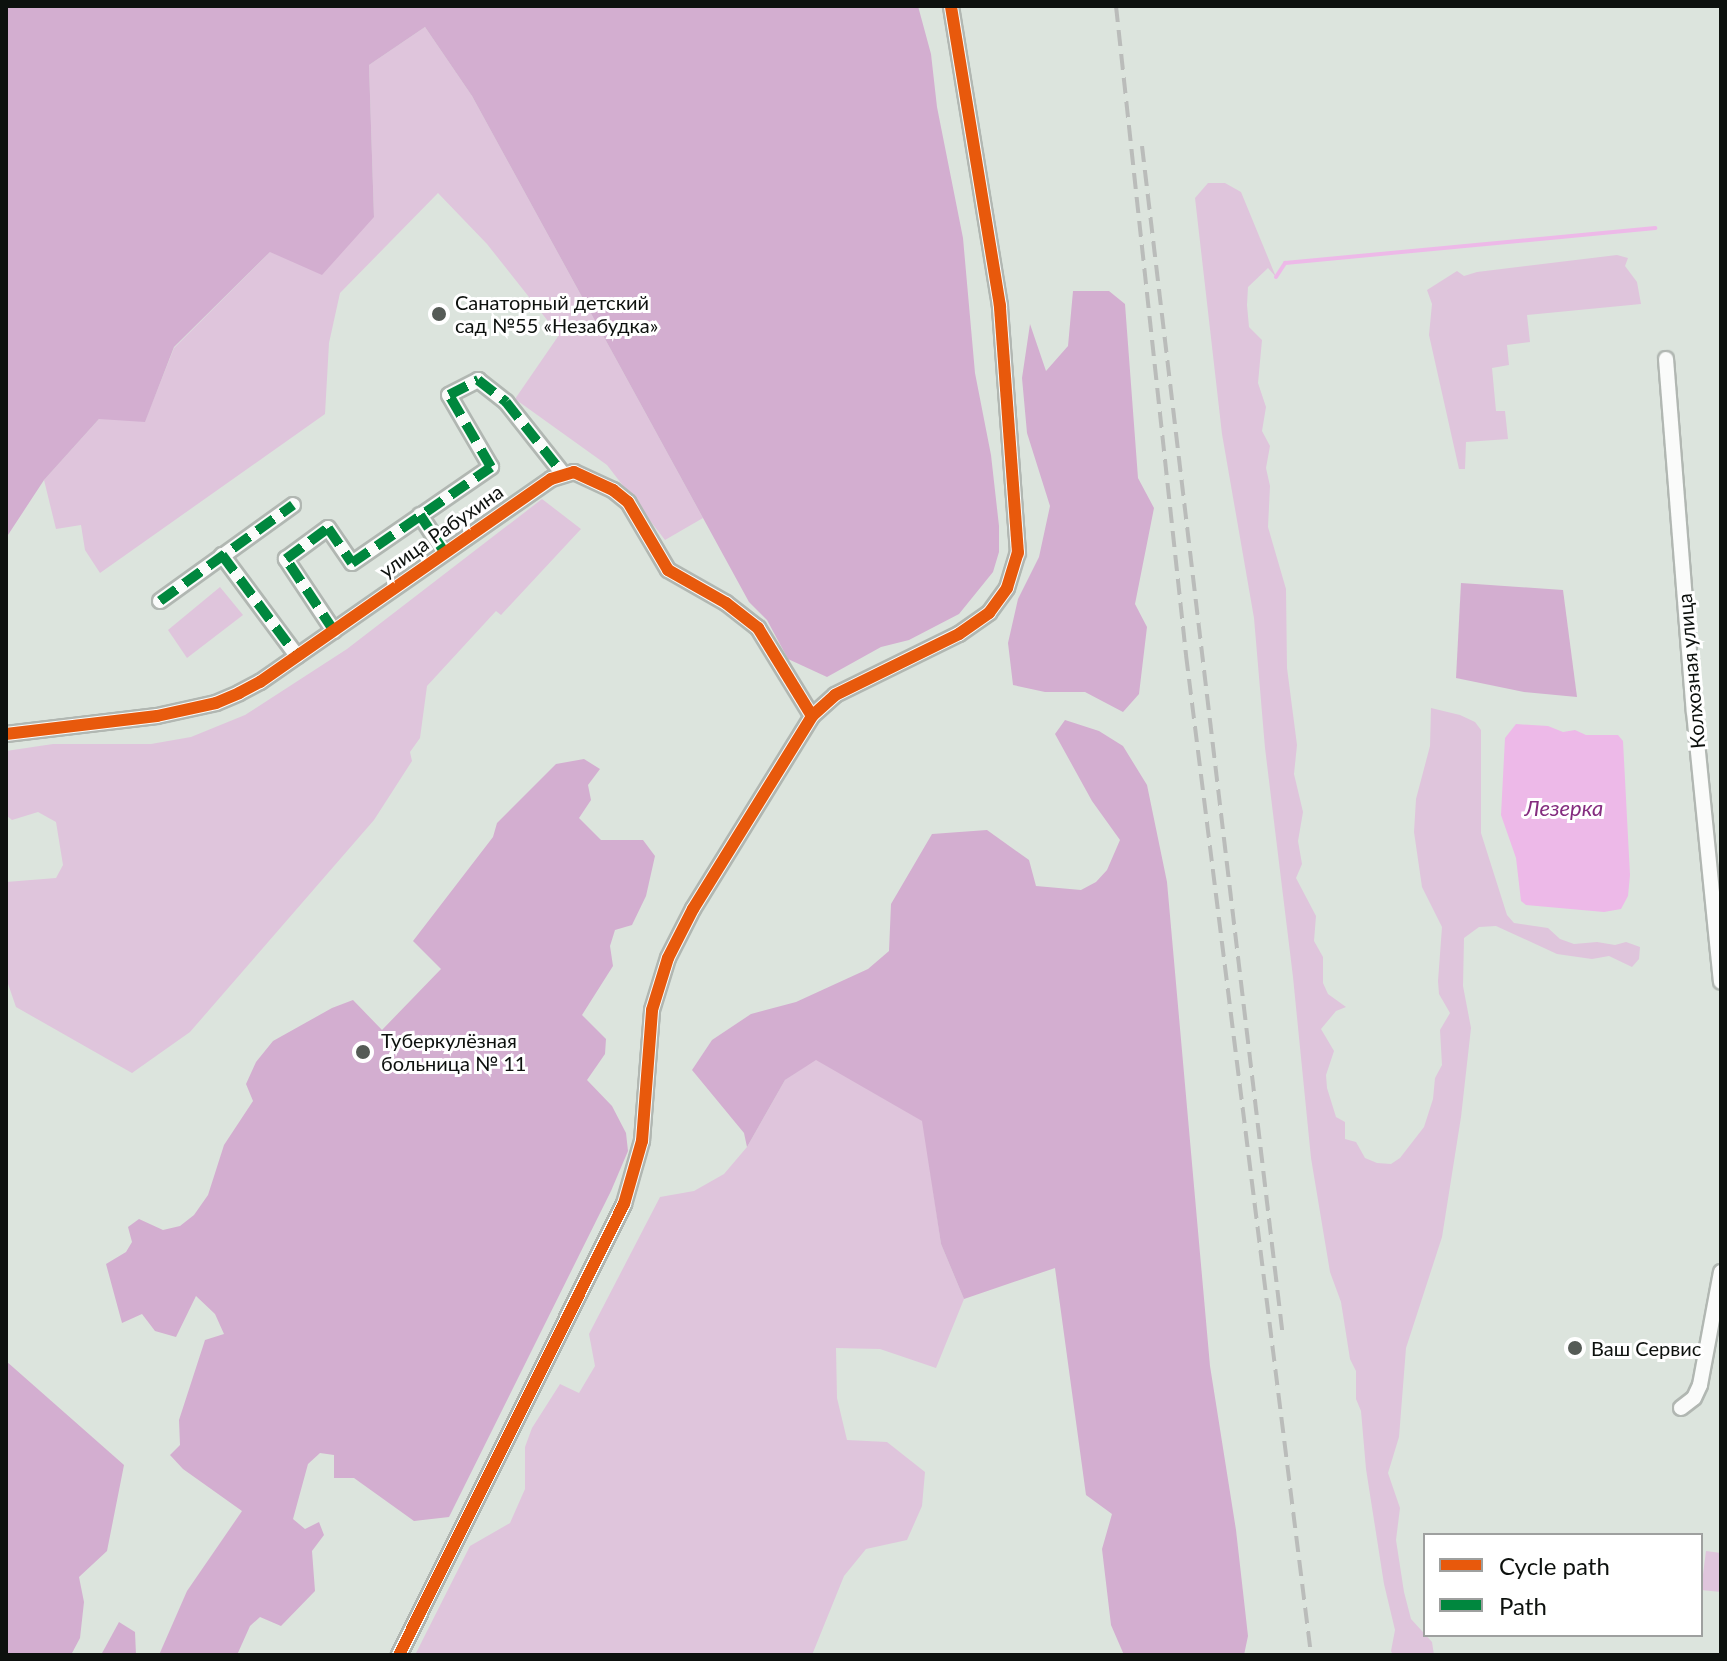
<!DOCTYPE html>
<meta charset="utf-8">
<style>
body{margin:0}
#map{position:relative;width:1727px;height:1661px;overflow:hidden;background:#dce4dd;font-family:Lato,sans-serif}
div>[style]{position:absolute}
[style*='--x']{left:calc(var(--x)*1px);top:calc(var(--y)*1px);width:calc(var(--w)*1px);rotate:calc(var(--a)*1deg)}
.green>*{inset:0;background:#dfc5dc}
.forest>*{inset:0;background:#d3aed0}
.water>*{inset:0;background:#edb9e8}
.stream>*{height:4px;margin:-2px;padding:0 2px;transform-origin:2px;border-radius:2px;background:#edb9e8}
.roads{filter:drop-shadow(2px 0 #b1b7b2) drop-shadow(-2px 0 #b1b7b2) drop-shadow(0 2px #b1b7b2) drop-shadow(0 -2px #b1b7b2)}
.minor>*{height:14px;margin:-7px;padding:0 7px;transform-origin:7px;border-radius:7px;background:#fafbfa}
.rail>*{height:4px;margin-top:-2px;transform-origin:0;background:repeating-linear-gradient(90deg,#babcba 0 16px,transparent 0 24px)}
.quiet>*{height:10px;margin-top:-5px;transform-origin:0;background:repeating-linear-gradient(90deg,#00873e 0 20px,transparent 0 30px)}
.cycleway>*{height:12px;margin:-6px;padding:0 6px;transform-origin:6px;border-radius:6px;background:#e8590c}
.dots>*{width:22px;height:22px;translate:-50% -50%;box-sizing:border-box;border:4px solid #fff;border-radius:50%}
span{translate:-50% -50%;white-space:nowrap;text-align:center;line-height:1.15;-webkit-text-stroke:6px #fff;paint-order:stroke}
.poi-label{font-size:20px;color:#0d110e}
.left{translate:0 -50%;text-align:left}
.street-label{font-size:20px;color:#0d110e}
.water-label{font-size:22px;color:#842c7f;font-style:italic}
.frame{position:absolute;inset:0;border:8px solid #0d110e;pointer-events:none}
.legend{position:absolute;left:1423px;top:1533px;width:280px;height:104px;box-sizing:border-box;background:#fff;border:2px solid #9ea09f;margin:0;padding:10px 14px;list-style:none;font-size:24px;color:#0d110e}
.legend li{display:flex;align-items:center;gap:16px;height:40px}
.legend b{width:40px;border:2px solid #9ea09f}
</style>
<div id="map">
<div class="green">
<div style="clip-path:polygon(425px 27px,472px 96px,703px 518px,665px 540px,607px 465px,515px 399px,559px 335px,487px 244px,438px 193px,340px 293px,329px 343px,325px 414px,100px 573px,85px 550px,81px 525px,56px 529px,44px 480px,100px 418px,145px 421px,174px 348px,270px 252px,374px 217px,369px 65px)"></div>
<div style="clip-path:polygon(1208px 183px,1225px 183px,1241px 192px,1276px 277px,1268px 268px,1248px 287px,1247px 305px,1249px 327px,1262px 340px,1258px 383px,1266px 407px,1262px 431px,1270px 446px,1266px 468px,1270px 486px,1268px 527px,1286px 589px,1287px 668px,1297px 745px,1294px 774px,1303px 812px,1298px 841px,1302px 864px,1296px 878px,1316px 916px,1314px 941px,1323px 957px,1323px 983px,1328px 994px,1346px 1007px,1336px 1011px,1321px 1029px,1334px 1051px,1326px 1075px,1327px 1088px,1336px 1117px,1345px 1122px,1345px 1139px,1356px 1142px,1365px 1158px,1377px 1163px,1391px 1164px,1400px 1158px,1424px 1127px,1433px 1099px,1435px 1078px,1442px 1065px,1440px 1030px,1450px 1013px,1439px 994px,1438px 981px,1442px 927px,1422px 887px,1414px 832px,1416px 799px,1430px 746px,1431px 708px,1460px 715px,1475px 722px,1481px 730px,1481px 833px,1507px 915px,1514px 923px,1548px 928px,1560px 939px,1574px 944px,1597px 942px,1615px 945px,1626px 942px,1640px 947px,1639px 959px,1632px 967px,1609px 956px,1592px 959px,1557px 954px,1496px 926px,1479px 927px,1464px 938px,1463px 986px,1471px 1028px,1461px 1117px,1442px 1237px,1406px 1348px,1399px 1437px,1388px 1473px,1400px 1508px,1396px 1540px,1404px 1592px,1411px 1619px,1432px 1642px,1434px 1655px,1393px 1655px,1391px 1651px,1395px 1630px,1384px 1584px,1366px 1469px,1361px 1411px,1356px 1399px,1356px 1371px,1350px 1359px,1341px 1302px,1330px 1272px,1311px 1158px,1293px 977px,1265px 748px,1254px 618px,1222px 434px,1195px 198px)"></div>
<div style="clip-path:polygon(1617px 255px,1628px 258px,1625px 266px,1637px 282px,1641px 304px,1527px 315px,1530px 342px,1507px 345px,1509px 365px,1492px 368px,1496px 411px,1505px 411px,1508px 439px,1466px 442px,1465px 469px,1459px 469px,1429px 335px,1432px 304px,1427px 290px,1457px 271px,1464px 276px,1477px 272px)"></div>
<div style="clip-path:polygon(542px 499px,581px 529px,501px 615px,496px 611px,427px 686px,420px 738px,410px 752px,412px 761px,374px 820px,190px 1032px,132px 1073px,16px 1007px,6px 978px,6px 882px,56px 878px,63px 865px,56px 822px,38px 812px,12px 820px,6px 815px,6px 751px,53px 744px,151px 744px,191px 737px,245px 715px,347px 649px)"></div>
<div style="clip-path:polygon(220px 587px,243px 615px,187px 658px,168px 630px)"></div>
<div style="clip-path:polygon(816px 1059px,923px 1121px,941px 1244px,964px 1299px,936px 1368px,880px 1349px,836px 1348px,837px 1398px,847px 1440px,887px 1442px,925px 1472px,922px 1506px,907px 1540px,866px 1549px,844px 1576px,812px 1655px,415px 1655px,470px 1546px,510px 1523px,525px 1489px,525px 1447px,532px 1428px,560px 1384px,579px 1393px,595px 1366px,589px 1334px,660px 1197px,694px 1191px,724px 1174px,747px 1147px,785px 1080px)"></div>
<div style="clip-path:polygon(1706px 1551px,1721px 1553px,1721px 1592px,1701px 1590px)"></div>
</div>
<div class="forest">
<div style="clip-path:polygon(6px 6px,918px 6px,931px 54px,937px 107px,963px 238px,975px 373px,991px 455px,999px 526px,999px 552px,993px 572px,959px 614px,909px 640px,881px 647px,827px 677px,788px 659px,767px 620px,749px 602px,472px 96px,425px 27px,369px 65px,374px 217px,322px 275px,270px 252px,174px 347px,145px 422px,99px 419px,44px 480px,6px 538px)"></div>
<div style="clip-path:polygon(1073px 291px,1109px 291px,1125px 304px,1138px 478px,1154px 508px,1135px 604px,1147px 627px,1139px 694px,1123px 712px,1085px 692px,1045px 692px,1013px 685px,1008px 643px,1018px 599px,1039px 557px,1050px 506px,1027px 433px,1022px 378px,1030px 324px,1046px 371px,1068px 346px)"></div>
<div style="clip-path:polygon(1461px 583px,1563px 590px,1577px 697px,1524px 692px,1456px 678px)"></div>
<div style="clip-path:polygon(1065px 720px,1099px 731px,1123px 746px,1147px 785px,1167px 882px,1210px 1366px,1236px 1530px,1248px 1636px,1244px 1655px,1124px 1655px,1111px 1625px,1102px 1549px,1112px 1514px,1086px 1495px,1055px 1268px,964px 1299px,941px 1244px,922px 1121px,816px 1060px,785px 1080px,747px 1147px,744px 1133px,692px 1070px,712px 1040px,751px 1014px,796px 1002px,868px 969px,889px 951px,891px 904px,932px 834px,987px 830px,1029px 860px,1036px 886px,1081px 890px,1096px 882px,1107px 870px,1120px 840px,1092px 801px,1055px 734px)"></div>
<div style="clip-path:polygon(584px 759px,600px 769px,588px 785px,591px 800px,579px 818px,601px 840px,643px 840px,655px 856px,646px 896px,632px 925px,615px 930px,610px 946px,613px 966px,582px 1015px,606px 1039px,605px 1054px,587px 1080px,612px 1106px,626px 1133px,628px 1151px,611px 1191px,449px 1517px,414px 1521px,354px 1478px,334px 1478px,334px 1455px,320px 1453px,308px 1464px,293px 1519px,305px 1529px,319px 1522px,324px 1535px,312px 1551px,315px 1591px,281px 1626px,260px 1617px,250px 1626px,237px 1655px,159px 1655px,187px 1591px,242px 1511px,183px 1469px,170px 1455px,180px 1445px,179px 1420px,205px 1340px,224px 1334px,215px 1314px,196px 1296px,176px 1337px,155px 1331px,142px 1314px,122px 1323px,106px 1264px,126px 1252px,132px 1242px,128px 1227px,139px 1219px,163px 1230px,180px 1226px,194px 1215px,208px 1195px,224px 1145px,253px 1101px,246px 1084px,256px 1062px,273px 1041px,332px 1008px,353px 1000px,382px 1030px,441px 969px,413px 941px,493px 837px,497px 823px,556px 764px)"></div>
<div style="clip-path:polygon(6px 1361px,124px 1465px,107px 1551px,79px 1577px,84px 1602px,80px 1638px,71px 1655px,6px 1655px)"></div>
<div style="clip-path:polygon(119px 1622px,135px 1632px,136px 1655px,101px 1655px)"></div>
</div>
<div class="water">
<div style="clip-path:polygon(1516px 724px,1548px 726px,1563px 732px,1575px 730px,1586px 735px,1618px 735px,1623px 741px,1630px 875px,1628px 896px,1621px 909px,1604px 912px,1526px 905px,1521px 901px,1516px 858px,1501px 815px,1505px 738px)"></div>
</div>
<div class="stream">
<div style="--x:1276;--y:277;--w:17;--a:-57"></div>
<div style="--x:1285;--y:263;--w:372;--a:-5.4"></div>
</div>
<div class="roads">
<div class="minor">
<div style="--x:1666;--y:359;--w:354;--a:85.5"></div>
<div style="--x:1694;--y:712;--w:271;--a:84.3"></div>
<div style="--x:420;--y:515;--w:45;--a:56.7"></div>
<div style="--x:222;--y:555;--w:126;--a:53.4"></div>
<div style="--x:160;--y:601;--w:164;--a:-35.8"></div>
<div style="--x:334;--y:631;--w:87;--a:-123.7"></div>
<div style="--x:286;--y:559;--w:52;--a:-36.4"></div>
<div style="--x:328;--y:528;--w:42;--a:55.6"></div>
<div style="--x:352;--y:563;--w:169;--a:-34.6"></div>
<div style="--x:491;--y:467;--w:83;--a:-120.3"></div>
<div style="--x:449;--y:395;--w:33;--a:-27"></div>
<div style="--x:478;--y:380;--w:36;--a:38"></div>
<div style="--x:506;--y:402;--w:92;--a:51.6"></div>
<div style="--x:6;--y:734;--w:152;--a:-6.8"></div>
<div style="--x:157;--y:716;--w:60;--a:-12.4"></div>
<div style="--x:216;--y:703;--w:25;--a:-23"></div>
<div style="--x:239;--y:693;--w:24;--a:-28"></div>
<div style="--x:260;--y:682;--w:355;--a:-34.9"></div>
<div style="--x:551;--y:479;--w:24;--a:-17"></div>
<div style="--x:574;--y:472;--w:43;--a:24.8"></div>
<div style="--x:613;--y:490;--w:19;--a:39"></div>
<div style="--x:628;--y:502;--w:79;--a:59.5"></div>
<div style="--x:668;--y:570;--w:67;--a:29.6"></div>
<div style="--x:726;--y:603;--w:41;--a:38"></div>
<div style="--x:758;--y:628;--w:103;--a:58.5"></div>
<div style="--x:1681;--y:1408;--w:16;--a:-38"></div>
<div style="--x:1694;--y:1398;--w:14;--a:-65"></div>
<div style="--x:1700;--y:1385;--w:115;--a:-79.5"></div>
<div style="--x:399;--y:1655;--w:504;--a:-63.49"></div>
<div style="--x:624;--y:1204;--w:66;--a:-74.1"></div>
<div style="--x:642;--y:1141;--w:131;--a:-85.6"></div>
<div style="--x:652;--y:1010;--w:54;--a:-72.9"></div>
<div style="--x:668;--y:958;--w:55;--a:-63"></div>
<div style="--x:693;--y:909;--w:227;--a:-58.3"></div>
<div style="--x:812;--y:716;--w:31;--a:-42"></div>
<div style="--x:835;--y:695;--w:138;--a:-26.2"></div>
<div style="--x:959;--y:634;--w:37;--a:-35"></div>
<div style="--x:989;--y:613;--w:31;--a:-54"></div>
<div style="--x:1007;--y:588;--w:37;--a:-73"></div>
<div style="--x:1018;--y:553;--w:248;--a:-94.2"></div>
<div style="--x:1000;--y:306;--w:304;--a:-99.3"></div>
</div>
</div>
<div class="rail">
<div style="--x:1116;--y:6;--w:653;--a:83.84"></div>
<div style="--x:1186;--y:655;--w:1008;--a:82.87"></div>
<div style="--x:1142;--y:146;--w:1199;--a:83.25"></div>
</div>
<div class="quiet">
<div style="--x:420;--y:515;--w:45;--a:56.7"></div>
<div style="--x:222;--y:555;--w:126;--a:53.4"></div>
<div style="--x:160;--y:601;--w:164;--a:-35.8"></div>
<div style="--x:334;--y:631;--w:87;--a:-123.7"></div>
<div style="--x:286;--y:559;--w:52;--a:-36.4"></div>
<div style="--x:328;--y:528;--w:42;--a:55.6"></div>
<div style="--x:352;--y:563;--w:169;--a:-34.6"></div>
<div style="--x:491;--y:467;--w:83;--a:-120.3"></div>
<div style="--x:449;--y:395;--w:33;--a:-27"></div>
<div style="--x:478;--y:380;--w:36;--a:38"></div>
<div style="--x:506;--y:402;--w:92;--a:51.6"></div>
</div>
<div class="cycleway">
<div style="--x:6;--y:734;--w:152;--a:-6.8"></div>
<div style="--x:157;--y:716;--w:60;--a:-12.4"></div>
<div style="--x:216;--y:703;--w:25;--a:-23"></div>
<div style="--x:239;--y:693;--w:24;--a:-28"></div>
<div style="--x:260;--y:682;--w:355;--a:-34.9"></div>
<div style="--x:551;--y:479;--w:24;--a:-17"></div>
<div style="--x:574;--y:472;--w:43;--a:24.8"></div>
<div style="--x:613;--y:490;--w:19;--a:39"></div>
<div style="--x:628;--y:502;--w:79;--a:59.5"></div>
<div style="--x:668;--y:570;--w:67;--a:29.6"></div>
<div style="--x:726;--y:603;--w:41;--a:38"></div>
<div style="--x:758;--y:628;--w:103;--a:58.5"></div>
<div style="--x:399;--y:1655;--w:504;--a:-63.49"></div>
<div style="--x:624;--y:1204;--w:66;--a:-74.1"></div>
<div style="--x:642;--y:1141;--w:131;--a:-85.6"></div>
<div style="--x:652;--y:1010;--w:54;--a:-72.9"></div>
<div style="--x:668;--y:958;--w:55;--a:-63"></div>
<div style="--x:693;--y:909;--w:227;--a:-58.3"></div>
<div style="--x:812;--y:716;--w:31;--a:-42"></div>
<div style="--x:835;--y:695;--w:138;--a:-26.2"></div>
<div style="--x:959;--y:634;--w:37;--a:-35"></div>
<div style="--x:989;--y:613;--w:31;--a:-54"></div>
<div style="--x:1007;--y:588;--w:37;--a:-73"></div>
<div style="--x:1018;--y:553;--w:248;--a:-94.2"></div>
<div style="--x:1000;--y:306;--w:304;--a:-99.3"></div>
</div>
<div class="dots">
<div style="left:439px;top:314px;background:#555b56"></div>
<div style="left:363px;top:1052px;background:#555b56"></div>
<div style="left:1575px;top:1348px;background:#555b56"></div>
</div>
<div class="poi-label">
<span class="left" style="left:455px;top:314px">Санаторный детский<br>сад №55 «Незабудка»</span>
<span class="left" style="left:381px;top:1052px">Туберкулёзная<br>больница № 11</span>
<span class="left" style="left:1591px;top:1348px">Ваш Сервис</span>
</div>
<div class="street-label">
<span style="left:441px;top:531px;rotate:-35deg">улица Рабухина</span>
<span style="left:1691px;top:671px;rotate:-95deg">Колхозная улица</span>
</div>
<div class="water-label">
<span style="left:1564px;top:808px">Лезерка</span>
</div>
<div class="frame"></div>
<ul class="legend">
<li><b style="height:10px;background:#e8590c"></b>Cycle path</li>
<li><b style="height:10px;background:#00873e"></b>Path</li>
</ul>
</div>
